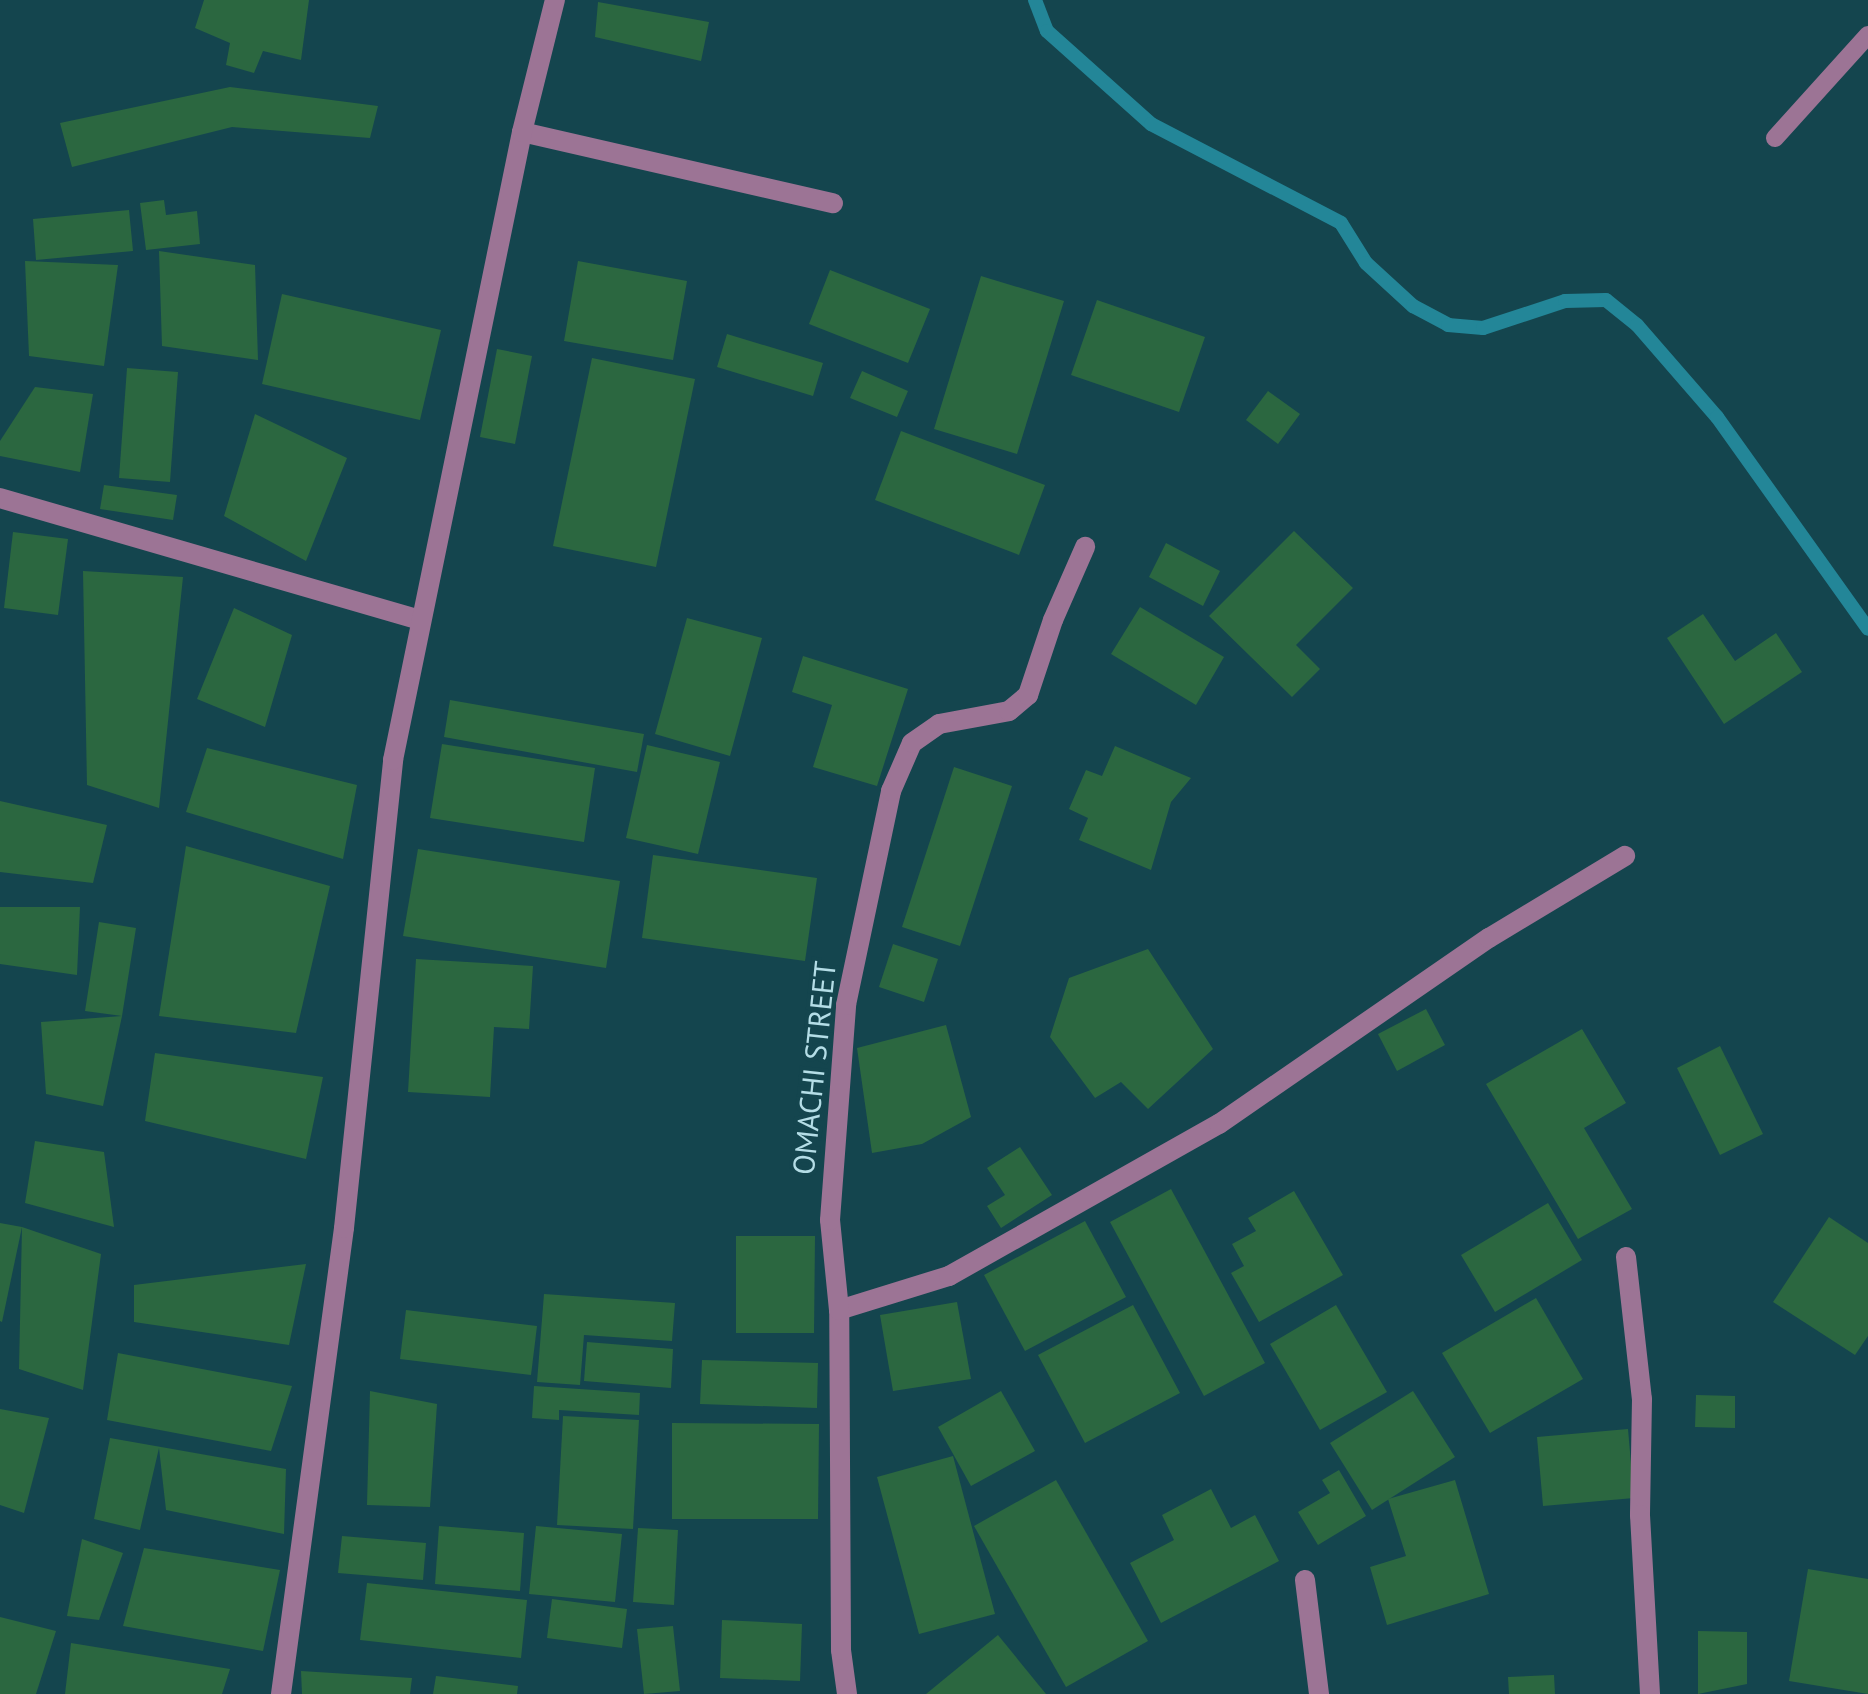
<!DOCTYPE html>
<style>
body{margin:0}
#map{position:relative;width:1868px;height:1694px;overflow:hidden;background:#14454e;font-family:"PT Sans",sans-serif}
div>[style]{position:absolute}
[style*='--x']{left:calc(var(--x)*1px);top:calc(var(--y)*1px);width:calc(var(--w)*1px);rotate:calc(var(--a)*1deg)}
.stream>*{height:14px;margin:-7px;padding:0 7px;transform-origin:7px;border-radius:7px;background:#238698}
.building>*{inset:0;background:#2b6740}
.lane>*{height:18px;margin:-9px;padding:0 9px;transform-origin:9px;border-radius:9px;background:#9c7495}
.street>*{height:20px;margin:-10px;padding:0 10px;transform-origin:10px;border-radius:10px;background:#9c7495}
span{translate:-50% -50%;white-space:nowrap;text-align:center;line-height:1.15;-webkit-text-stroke:8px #14454e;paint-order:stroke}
.street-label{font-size:30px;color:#b4dde6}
</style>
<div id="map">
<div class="stream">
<div style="--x:1035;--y:0;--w:33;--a:69"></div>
<div style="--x:1047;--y:31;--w:140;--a:41.8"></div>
<div style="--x:1151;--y:124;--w:214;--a:27.5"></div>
<div style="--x:1341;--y:223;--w:47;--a:58"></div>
<div style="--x:1366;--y:263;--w:64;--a:42.5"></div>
<div style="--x:1413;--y:306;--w:40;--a:28"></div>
<div style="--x:1448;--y:325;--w:35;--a:5"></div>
<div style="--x:1483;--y:328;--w:86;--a:-18.2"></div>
<div style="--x:1565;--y:301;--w:41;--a:-1.4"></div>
<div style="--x:1606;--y:300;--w:40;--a:39"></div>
<div style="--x:1637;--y:325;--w:122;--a:49"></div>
<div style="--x:1717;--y:417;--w:260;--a:54.5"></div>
</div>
<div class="building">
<div style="clip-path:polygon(204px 0,309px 0,301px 60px,263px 51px,254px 73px,226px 65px,230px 43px,195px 28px)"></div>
<div style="clip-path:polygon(598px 2px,709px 22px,701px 61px,595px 37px)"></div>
<div style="clip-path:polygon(230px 87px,378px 106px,370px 138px,232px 127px,72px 167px,60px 123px)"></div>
<div style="clip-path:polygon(164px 200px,166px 215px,197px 211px,200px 244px,146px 250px,140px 203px)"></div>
<div style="clip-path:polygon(129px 210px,133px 251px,36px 260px,33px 219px)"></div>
<div style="clip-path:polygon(159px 251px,255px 265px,258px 360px,162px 346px)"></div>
<div style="clip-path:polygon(25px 261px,118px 265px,104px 366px,29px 356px)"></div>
<div style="clip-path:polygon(578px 261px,687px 281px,673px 360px,564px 341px)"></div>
<div style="clip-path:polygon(830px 270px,930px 309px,908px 363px,809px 324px)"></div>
<div style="clip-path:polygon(981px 276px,1064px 301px,1017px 454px,934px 429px)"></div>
<div style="clip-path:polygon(282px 294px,441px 330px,420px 420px,262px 384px)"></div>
<div style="clip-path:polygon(1097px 300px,1205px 337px,1179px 412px,1071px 375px)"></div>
<div style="clip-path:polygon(727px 334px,823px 363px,813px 396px,717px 367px)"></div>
<div style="clip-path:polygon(497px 349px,532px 356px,515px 444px,480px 437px)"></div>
<div style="clip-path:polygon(592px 358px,695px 379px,656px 567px,553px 546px)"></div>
<div style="clip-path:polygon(127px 368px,178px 372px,170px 482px,119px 478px)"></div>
<div style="clip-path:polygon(862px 371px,908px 391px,897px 417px,850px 398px)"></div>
<div style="clip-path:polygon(35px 387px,93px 394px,80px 472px,0 456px,0 441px)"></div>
<div style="clip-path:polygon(1268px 391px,1300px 414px,1278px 444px,1246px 420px)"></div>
<div style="clip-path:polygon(255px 414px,347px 458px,306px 561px,224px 516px)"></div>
<div style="clip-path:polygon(901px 431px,1045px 485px,1019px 555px,875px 500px)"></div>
<div style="clip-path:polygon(104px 485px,177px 495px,173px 520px,100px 509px)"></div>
<div style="clip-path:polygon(1294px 531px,1353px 588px,1296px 645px,1320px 669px,1292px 697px,1209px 616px)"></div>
<div style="clip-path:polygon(13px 532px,68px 539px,58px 615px,4px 608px)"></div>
<div style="clip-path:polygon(1166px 543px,1220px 571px,1203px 606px,1149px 577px)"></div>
<div style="clip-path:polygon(83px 571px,183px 577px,159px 808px,87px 785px)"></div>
<div style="clip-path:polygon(1140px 607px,1224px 657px,1196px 705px,1111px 654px)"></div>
<div style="clip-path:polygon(234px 608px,292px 635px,265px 727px,197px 699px)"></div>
<div style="clip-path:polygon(1703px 614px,1735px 661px,1776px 633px,1802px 672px,1724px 724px,1667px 638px)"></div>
<div style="clip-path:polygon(687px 618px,762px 638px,730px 756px,655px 734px)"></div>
<div style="clip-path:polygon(803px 656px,908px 689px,877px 786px,813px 767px,832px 705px,792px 692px)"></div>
<div style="clip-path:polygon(450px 700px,644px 734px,637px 772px,444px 737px)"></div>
<div style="clip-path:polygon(442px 744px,595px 768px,584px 842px,430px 818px)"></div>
<div style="clip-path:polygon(647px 745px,720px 762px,698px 854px,626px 838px)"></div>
<div style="clip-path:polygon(1115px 746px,1191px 778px,1171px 802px,1151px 870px,1079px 840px,1088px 818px,1069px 809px,1086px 770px,1102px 776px)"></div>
<div style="clip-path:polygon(207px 748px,357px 785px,343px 859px,186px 812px)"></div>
<div style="clip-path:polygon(954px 767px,1012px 786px,960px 946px,902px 927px)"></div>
<div style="clip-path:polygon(0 801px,107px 825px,93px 883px,0 872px)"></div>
<div style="clip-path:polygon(186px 846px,330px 886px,296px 1033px,159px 1016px)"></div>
<div style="clip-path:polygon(418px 849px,620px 881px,606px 968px,403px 936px)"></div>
<div style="clip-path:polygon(653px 855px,817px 878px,805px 961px,642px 938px)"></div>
<div style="clip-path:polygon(0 907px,80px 907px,77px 975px,0 964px)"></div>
<div style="clip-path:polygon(99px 922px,136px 928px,122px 1016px,85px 1011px)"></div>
<div style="clip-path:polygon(893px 944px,938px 959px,924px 1002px,879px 987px)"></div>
<div style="clip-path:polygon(1148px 949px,1213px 1049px,1148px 1109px,1121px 1082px,1095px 1098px,1050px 1037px,1069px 978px)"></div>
<div style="clip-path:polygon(416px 959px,533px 966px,529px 1029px,494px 1027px,490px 1097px,408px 1092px)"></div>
<div style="clip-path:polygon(1426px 1009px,1445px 1045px,1397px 1071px,1378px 1034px)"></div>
<div style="clip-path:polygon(122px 1016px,103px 1106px,46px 1094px,41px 1022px)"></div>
<div style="clip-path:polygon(946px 1025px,971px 1117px,922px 1144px,872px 1153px,857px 1048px)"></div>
<div style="clip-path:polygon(1582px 1029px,1626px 1103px,1584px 1128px,1632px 1209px,1578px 1239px,1486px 1084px)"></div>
<div style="clip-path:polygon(1720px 1046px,1763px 1134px,1720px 1155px,1677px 1068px)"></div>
<div style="clip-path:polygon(155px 1053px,323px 1077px,306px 1159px,145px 1121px)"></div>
<div style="clip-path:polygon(35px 1141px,104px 1152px,114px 1227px,25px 1203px)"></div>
<div style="clip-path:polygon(1020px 1147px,1052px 1195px,1001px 1228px,987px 1206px,1005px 1195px,987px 1168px)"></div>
<div style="clip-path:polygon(1171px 1189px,1265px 1363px,1204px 1396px,1110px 1222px)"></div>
<div style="clip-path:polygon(1294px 1191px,1343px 1275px,1259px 1322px,1231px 1273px,1244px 1266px,1232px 1244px,1256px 1231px,1248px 1218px)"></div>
<div style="clip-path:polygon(1548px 1203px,1582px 1260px,1495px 1312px,1461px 1255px)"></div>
<div style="clip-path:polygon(1829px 1217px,1868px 1243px,1868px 1336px,1855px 1355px,1773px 1302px)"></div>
<div style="clip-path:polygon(1085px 1221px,1126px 1297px,1025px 1351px,984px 1275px)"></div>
<div style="clip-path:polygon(0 1223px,22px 1227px,2px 1322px,0 1321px)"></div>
<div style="clip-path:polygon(22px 1227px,101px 1254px,83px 1390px,19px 1369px)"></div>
<div style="clip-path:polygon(736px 1236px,815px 1236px,814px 1333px,736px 1333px)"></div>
<div style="clip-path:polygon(306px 1264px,289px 1345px,134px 1322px,134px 1285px)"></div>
<div style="clip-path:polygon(544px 1294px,675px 1303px,672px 1341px,584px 1335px,580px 1385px,537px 1382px)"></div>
<div style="clip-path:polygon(1536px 1298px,1583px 1379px,1490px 1433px,1442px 1353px)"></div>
<div style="clip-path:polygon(957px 1302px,971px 1379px,893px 1391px,880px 1315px)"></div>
<div style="clip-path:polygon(1133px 1305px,1180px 1393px,1085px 1443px,1038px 1355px)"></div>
<div style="clip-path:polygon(1336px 1305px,1387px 1392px,1320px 1430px,1270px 1344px)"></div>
<div style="clip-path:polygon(406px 1310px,537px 1326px,531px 1375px,400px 1359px)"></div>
<div style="clip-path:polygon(587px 1342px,673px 1349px,671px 1388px,584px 1381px)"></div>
<div style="clip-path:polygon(118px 1353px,292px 1386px,271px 1451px,107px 1420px)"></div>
<div style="clip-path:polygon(702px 1360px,818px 1363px,817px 1408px,700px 1404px)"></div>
<div style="clip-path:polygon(534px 1386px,640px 1393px,639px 1415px,559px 1410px,559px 1420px,532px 1418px)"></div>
<div style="clip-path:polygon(370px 1391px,437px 1404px,430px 1507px,367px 1505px)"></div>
<div style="clip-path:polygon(1001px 1391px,1035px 1451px,971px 1486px,938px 1427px)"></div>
<div style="clip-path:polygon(1413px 1391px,1455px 1457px,1372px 1510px,1330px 1443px)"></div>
<div style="clip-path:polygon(1696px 1395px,1735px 1396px,1735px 1428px,1695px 1427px)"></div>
<div style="clip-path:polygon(0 1409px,49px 1418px,24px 1513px,0 1505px)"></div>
<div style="clip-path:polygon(563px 1416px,639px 1420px,633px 1529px,557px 1525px)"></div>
<div style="clip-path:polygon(672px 1423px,819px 1424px,818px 1519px,672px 1519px)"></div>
<div style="clip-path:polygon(1628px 1429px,1634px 1498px,1543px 1506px,1537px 1437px)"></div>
<div style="clip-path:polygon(110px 1438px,286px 1469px,284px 1534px,166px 1510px,159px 1448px,140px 1530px,94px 1519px)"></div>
<div style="clip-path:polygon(953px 1456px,995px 1614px,919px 1634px,877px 1477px)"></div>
<div style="clip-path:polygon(1339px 1470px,1366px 1516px,1318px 1545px,1298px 1512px,1330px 1493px,1322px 1480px)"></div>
<div style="clip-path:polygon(1056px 1480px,1148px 1641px,1066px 1687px,974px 1526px)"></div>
<div style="clip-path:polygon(1455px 1480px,1489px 1594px,1387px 1625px,1370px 1567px,1406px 1556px,1388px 1499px)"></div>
<div style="clip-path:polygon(1211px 1489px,1231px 1528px,1255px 1515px,1279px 1561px,1161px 1623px,1130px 1563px,1174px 1540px,1162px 1515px)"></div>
<div style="clip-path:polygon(439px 1526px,524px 1533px,520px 1591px,435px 1584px)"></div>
<div style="clip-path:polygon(536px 1526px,622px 1534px,615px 1602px,529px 1594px)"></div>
<div style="clip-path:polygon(638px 1528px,678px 1530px,674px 1605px,633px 1602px)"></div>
<div style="clip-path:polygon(342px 1536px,426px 1543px,423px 1580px,338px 1573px)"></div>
<div style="clip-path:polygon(82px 1539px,123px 1553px,99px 1620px,67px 1616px)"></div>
<div style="clip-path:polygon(144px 1548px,280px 1570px,263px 1651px,123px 1626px)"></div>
<div style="clip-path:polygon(1808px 1569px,1868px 1579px,1868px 1694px,1789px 1681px)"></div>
<div style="clip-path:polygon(367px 1583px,527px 1600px,521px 1658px,360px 1640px)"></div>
<div style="clip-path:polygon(552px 1599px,627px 1609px,622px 1648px,547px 1638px)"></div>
<div style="clip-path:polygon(0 1617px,56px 1631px,36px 1694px,0 1694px)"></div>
<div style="clip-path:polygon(722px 1620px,802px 1624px,800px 1681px,720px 1678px)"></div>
<div style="clip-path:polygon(673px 1626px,680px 1691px,644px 1694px,637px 1629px)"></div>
<div style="clip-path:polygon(1698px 1631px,1747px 1632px,1747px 1684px,1698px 1694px)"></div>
<div style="clip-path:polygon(998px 1635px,1046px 1694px,926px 1694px)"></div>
<div style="clip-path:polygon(71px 1643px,230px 1669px,222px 1694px,65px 1694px)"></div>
<div style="clip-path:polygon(301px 1671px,412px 1678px,410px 1694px,302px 1694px)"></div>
<div style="clip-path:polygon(1554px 1675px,1555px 1694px,1509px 1694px,1508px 1677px)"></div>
<div style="clip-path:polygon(436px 1676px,518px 1686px,517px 1694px,433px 1694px)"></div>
</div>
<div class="lane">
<div style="--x:1775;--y:138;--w:139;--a:-47.9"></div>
</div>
<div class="street">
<div style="--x:522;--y:132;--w:319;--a:12.9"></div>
<div style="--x:0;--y:498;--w:437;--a:16.2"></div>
<div style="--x:1626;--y:1257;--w:143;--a:83.6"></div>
<div style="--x:1642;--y:1399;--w:116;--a:91"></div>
<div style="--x:1640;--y:1515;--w:179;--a:86.8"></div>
<div style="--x:839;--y:1310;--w:115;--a:-17.2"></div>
<div style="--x:949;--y:1276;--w:310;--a:-29.4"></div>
<div style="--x:1219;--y:1124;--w:328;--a:-34.6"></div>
<div style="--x:1489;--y:938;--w:159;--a:-31.1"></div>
<div style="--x:1305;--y:1580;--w:115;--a:83"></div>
<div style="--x:281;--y:1694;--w:470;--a:-82.3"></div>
<div style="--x:344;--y:1228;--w:471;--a:-84"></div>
<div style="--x:393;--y:760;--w:641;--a:-78.39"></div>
<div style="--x:522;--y:132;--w:136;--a:-76"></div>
<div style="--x:847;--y:1694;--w:44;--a:-97.8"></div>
<div style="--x:841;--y:1650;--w:340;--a:-90.3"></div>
<div style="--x:839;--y:1310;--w:90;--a:-95.7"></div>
<div style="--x:830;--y:1220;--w:216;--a:-85.7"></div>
<div style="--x:846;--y:1005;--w:219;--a:-78.1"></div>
<div style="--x:891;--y:791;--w:52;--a:-66.4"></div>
<div style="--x:912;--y:743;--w:33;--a:-35"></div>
<div style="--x:939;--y:724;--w:71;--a:-10.5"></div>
<div style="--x:1009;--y:711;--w:25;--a:-40"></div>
<div style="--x:1028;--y:695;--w:79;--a:-71.6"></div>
<div style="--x:1053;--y:620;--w:80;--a:-66.3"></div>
</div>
<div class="street-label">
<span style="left:814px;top:1068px;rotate:-84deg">OMACHI STREET</span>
</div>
</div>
